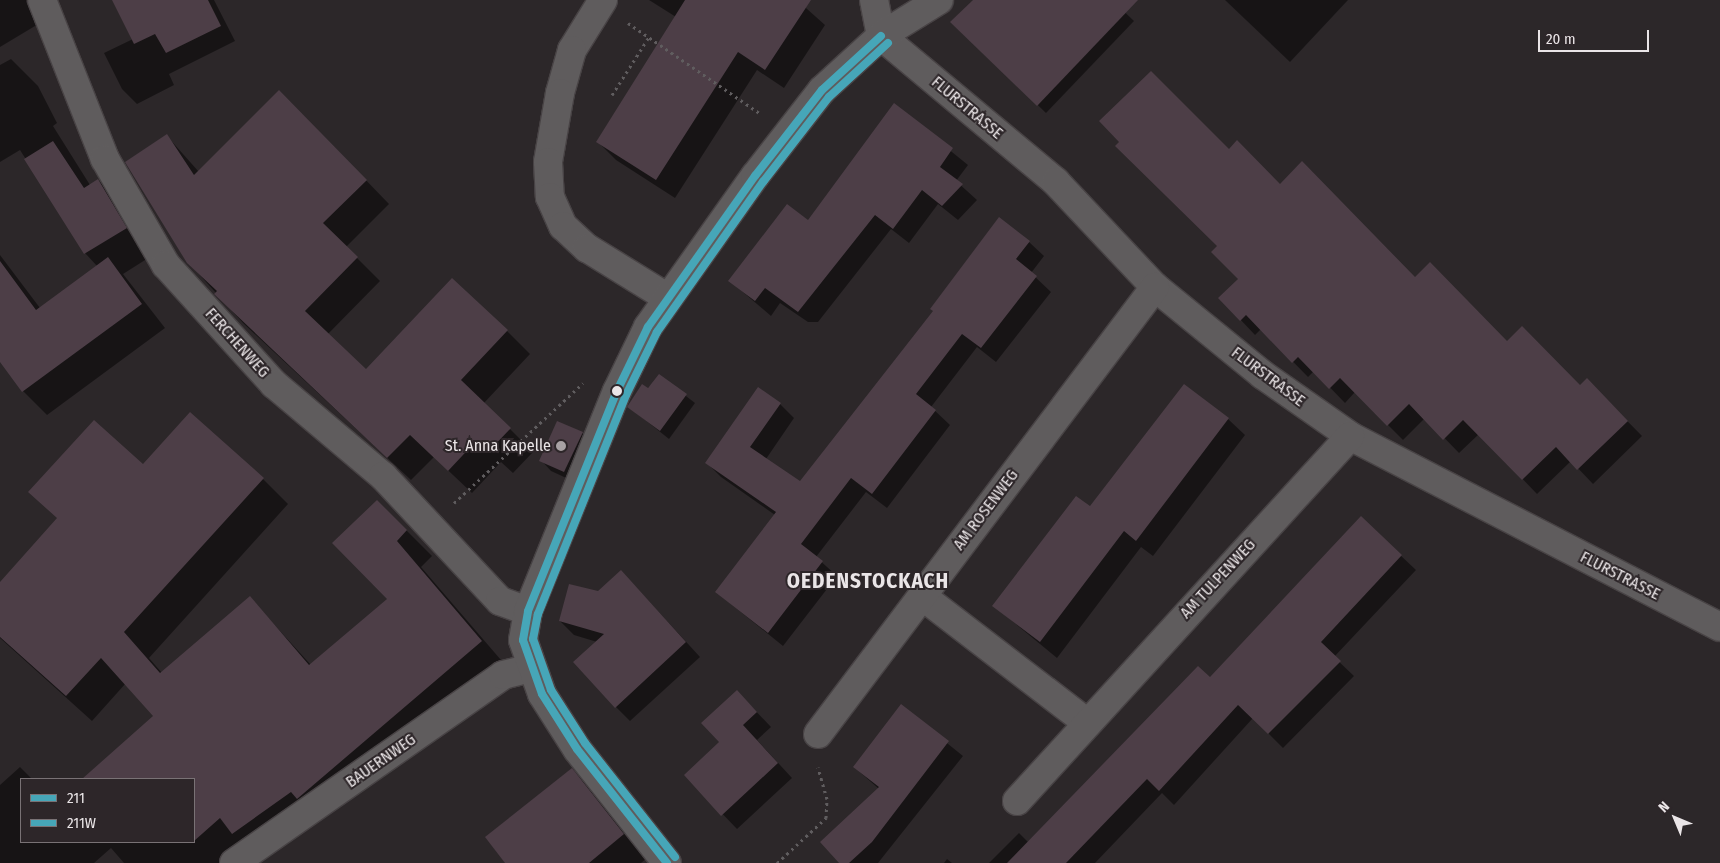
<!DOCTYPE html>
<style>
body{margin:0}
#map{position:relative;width:1720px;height:863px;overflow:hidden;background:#2c2729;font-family:"Fira Sans Condensed",sans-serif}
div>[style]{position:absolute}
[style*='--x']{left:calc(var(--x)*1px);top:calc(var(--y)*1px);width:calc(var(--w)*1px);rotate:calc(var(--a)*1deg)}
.shadow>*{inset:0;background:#0007}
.building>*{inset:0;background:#4d3e47}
.path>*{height:3px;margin-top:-1.5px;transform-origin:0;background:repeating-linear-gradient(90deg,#605d5f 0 2.5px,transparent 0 6.5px)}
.roads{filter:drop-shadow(1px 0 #484345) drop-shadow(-1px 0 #484345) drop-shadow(0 1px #484345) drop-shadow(0 -1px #484345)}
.minor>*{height:28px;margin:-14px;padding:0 14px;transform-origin:14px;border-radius:14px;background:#5f5c5d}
.bus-1>*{height:8px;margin:-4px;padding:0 4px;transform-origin:4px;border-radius:4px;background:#46a6b8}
.bus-2>*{height:8px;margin:-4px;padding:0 4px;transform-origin:4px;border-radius:4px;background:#46a6b8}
.dots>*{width:14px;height:14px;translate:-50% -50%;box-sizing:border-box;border:2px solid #2d2629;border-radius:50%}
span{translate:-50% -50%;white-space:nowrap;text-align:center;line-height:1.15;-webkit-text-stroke:4px #2d2629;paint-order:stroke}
.street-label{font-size:16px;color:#eae5e7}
.poi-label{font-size:16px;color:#eae5e7}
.right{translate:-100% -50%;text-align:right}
.district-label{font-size:21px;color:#eae5e7;font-weight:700;letter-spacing:1px}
.legend{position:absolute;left:20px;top:778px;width:175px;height:65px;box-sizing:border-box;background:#2d2629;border:1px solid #797275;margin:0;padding:6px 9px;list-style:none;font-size:15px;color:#eae5e7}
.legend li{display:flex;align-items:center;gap:10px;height:25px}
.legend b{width:25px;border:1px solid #797275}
.north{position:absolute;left:1650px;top:793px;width:50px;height:50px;-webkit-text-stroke:4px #2d2629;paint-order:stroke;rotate:315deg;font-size:14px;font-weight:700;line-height:20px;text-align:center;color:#eae5e7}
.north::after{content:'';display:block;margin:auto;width:18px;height:22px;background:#eae5e7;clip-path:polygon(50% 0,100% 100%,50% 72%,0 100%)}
.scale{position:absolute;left:1538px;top:30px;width:111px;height:22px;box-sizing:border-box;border:2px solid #eae5e7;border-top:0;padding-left:6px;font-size:15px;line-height:18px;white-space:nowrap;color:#eae5e7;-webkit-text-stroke:4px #2d2629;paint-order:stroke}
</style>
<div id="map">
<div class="shadow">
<div style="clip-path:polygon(0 0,47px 0,55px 14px,0 47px)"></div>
<div style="clip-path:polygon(130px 0,214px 0,235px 41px,169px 74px,174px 85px,137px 104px,122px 89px,104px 53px,133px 39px)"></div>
<div style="clip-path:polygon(649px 0,797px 0,825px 25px,784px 88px,757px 70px,675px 198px,616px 160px,597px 141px,676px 17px)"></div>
<div style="clip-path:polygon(1038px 0,1112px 0,1134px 21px,1046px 113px,952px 22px)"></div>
<div style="clip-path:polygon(1225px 0,1348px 0,1290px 62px)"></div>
<div style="clip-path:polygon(11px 59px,38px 86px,57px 123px,53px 126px,90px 185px,98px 180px,125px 207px,153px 255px,123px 274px,165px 328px,47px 415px,23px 391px,0 360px,0 255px,40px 308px,97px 266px,85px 253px,20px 150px,0 162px,0 65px)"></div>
<div style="clip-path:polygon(894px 105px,968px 165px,956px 181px,977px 200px,958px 220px,938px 204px,909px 243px,891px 229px,818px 322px,808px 322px,780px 303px,771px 316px,730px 281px,808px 221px)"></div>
<div style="clip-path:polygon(302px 114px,389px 204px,346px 247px,380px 281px,327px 335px,366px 371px,507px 331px,530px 354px,484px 403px,533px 452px,513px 473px,501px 462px,472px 493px,434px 457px,411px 480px,243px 323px,188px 262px,167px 136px,199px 172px)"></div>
<div style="clip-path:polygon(1229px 151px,1507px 342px,1580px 387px,1587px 380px,1642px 436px,1593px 484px,1571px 461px,1537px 494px,1479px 434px,1459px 453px,1425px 418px,1403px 440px,1355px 392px,1345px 403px,1314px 371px,1308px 377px,1261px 329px,1255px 335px,1220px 298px,1240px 279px,1218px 246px)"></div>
<div style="clip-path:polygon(1029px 242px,1044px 256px,1031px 273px,1051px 292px,996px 362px,977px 347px,931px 407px,950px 425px,887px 508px,866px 492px,816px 557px,837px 576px,783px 646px,716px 592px,775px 515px,721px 477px,707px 463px,780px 404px,794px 418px,766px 459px,800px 483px)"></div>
<div style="clip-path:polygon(660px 376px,695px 403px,669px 439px,629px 407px)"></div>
<div style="clip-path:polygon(1228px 419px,1245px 435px,1153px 556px,1141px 547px,1057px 658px,994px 606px,1090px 508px)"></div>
<div style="clip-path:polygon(582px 433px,593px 443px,575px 482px,551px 471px,541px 460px)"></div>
<div style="clip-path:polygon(143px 466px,263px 479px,288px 504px,149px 658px,162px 673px,250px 598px,311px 665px,389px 599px,377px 501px,432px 556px,421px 567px,507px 667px,223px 863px,124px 863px,111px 848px,94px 863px,0 863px,0 785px,20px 767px,32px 779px,21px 779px,21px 842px,194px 842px,194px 779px,84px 779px,155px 716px,126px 683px,92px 721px,0 638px,0 583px)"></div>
<div style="clip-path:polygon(1361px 518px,1416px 570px,1334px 657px,1354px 676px,1283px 748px,1253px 718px,1174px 805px,1162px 793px,1095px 863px,989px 863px,1019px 833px,1029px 843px,1210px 679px)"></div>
<div style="clip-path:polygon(635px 586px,700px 657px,630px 721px,616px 707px,597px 642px,574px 635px,560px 621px)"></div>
<div style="clip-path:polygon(751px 706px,771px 727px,757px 740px,792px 778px,737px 829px,686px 776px,721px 742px)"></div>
<div style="clip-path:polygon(901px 706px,963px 756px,878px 863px,840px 863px,879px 789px,854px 767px)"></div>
<div style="clip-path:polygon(572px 770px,596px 794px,647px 858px,641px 863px,506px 863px)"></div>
<div style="clip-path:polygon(947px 859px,952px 863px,944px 863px)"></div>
</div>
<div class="building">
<div style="clip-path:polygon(112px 0,208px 0,221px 26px,166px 53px,155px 34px,134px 44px)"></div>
<div style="clip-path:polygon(685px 0,811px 0,765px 70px,738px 52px,656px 180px,596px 142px)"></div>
<div style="clip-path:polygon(973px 0,1138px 0,1037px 106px,950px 22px)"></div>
<div style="clip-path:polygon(1151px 71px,1229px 149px,1237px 140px,1280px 184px,1302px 161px,1415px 277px,1430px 262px,1507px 341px,1522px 326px,1580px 385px,1587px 378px,1628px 421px,1577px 470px,1556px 447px,1522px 480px,1463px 420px,1443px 440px,1409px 404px,1387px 426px,1340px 378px,1329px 389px,1298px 357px,1292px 363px,1246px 315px,1240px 321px,1218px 298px,1238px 279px,1211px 252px,1217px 246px,1115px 146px,1119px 142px,1099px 121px)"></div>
<div style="clip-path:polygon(279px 90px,367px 180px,323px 223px,358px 257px,305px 311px,366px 369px,452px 278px,508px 330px,461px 380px,511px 428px,489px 451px,477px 440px,448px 471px,410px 435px,387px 458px,214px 294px,217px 291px,187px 263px,125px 162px,167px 134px,194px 175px)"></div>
<div style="clip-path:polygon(894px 103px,953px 148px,940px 167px,963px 184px,942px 206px,922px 190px,893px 229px,875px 215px,798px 312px,765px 288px,755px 301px,728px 281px,787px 204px,808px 220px)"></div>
<div style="clip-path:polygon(53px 141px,84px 188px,98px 179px,127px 228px,84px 254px,24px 159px)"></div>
<div style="clip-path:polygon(999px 217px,1030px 241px,1016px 259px,1037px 276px,981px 348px,962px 334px,916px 394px,936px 410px,872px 494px,851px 478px,801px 544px,823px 561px,768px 633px,715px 592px,776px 512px,705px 463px,758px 387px,781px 403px,750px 447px,800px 481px,933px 311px,930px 309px)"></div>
<div style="clip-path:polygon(108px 257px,142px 304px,22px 392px,0 362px,0 261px,36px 310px)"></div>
<div style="clip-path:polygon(659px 374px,687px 394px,660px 431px,627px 407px,642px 384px,648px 388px)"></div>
<div style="clip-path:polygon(1184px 384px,1229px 418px,1136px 541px,1124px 531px,1040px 642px,992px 606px,1076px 496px,1090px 506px)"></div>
<div style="clip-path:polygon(190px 412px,264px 478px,124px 632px,160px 673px,250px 596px,309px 665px,387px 599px,332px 543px,377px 500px,407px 530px,397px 541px,482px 641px,297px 799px,291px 792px,232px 834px,220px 818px,194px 841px,194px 779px,82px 779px,153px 716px,101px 658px,66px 696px,0 637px,0 582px,57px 518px,28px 492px,94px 420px,143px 464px)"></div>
<div style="clip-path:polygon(557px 421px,583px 432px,564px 472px,539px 461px)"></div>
<div style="clip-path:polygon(1361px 516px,1402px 555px,1321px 642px,1341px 661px,1268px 734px,1238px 705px,1159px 791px,1147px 779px,1066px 863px,1007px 863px,1198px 666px,1210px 677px)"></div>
<div style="clip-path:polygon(621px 570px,686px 642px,615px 708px,573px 662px,604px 634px,559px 621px,569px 584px,598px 591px)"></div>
<div style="clip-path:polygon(737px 690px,757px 712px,743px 725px,778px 763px,721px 816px,684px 775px,719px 742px,701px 723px)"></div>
<div style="clip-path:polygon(901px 704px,949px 741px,872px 842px,849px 863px,839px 863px,820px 842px,879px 787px,853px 767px)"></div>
<div style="clip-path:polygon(572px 768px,624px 834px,589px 863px,505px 863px,485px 837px)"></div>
</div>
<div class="path">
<div style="--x:628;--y:23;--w:161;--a:34.4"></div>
<div style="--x:612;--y:95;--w:69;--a:-57.5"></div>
<div style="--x:454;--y:503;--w:176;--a:-42.9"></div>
<div style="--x:777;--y:863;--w:67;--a:-42.6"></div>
<div style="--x:826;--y:818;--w:19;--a:-87"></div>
<div style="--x:827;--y:799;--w:33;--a:-106"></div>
</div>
<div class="roads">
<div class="minor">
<div style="--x:42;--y:0;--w:171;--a:68.4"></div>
<div style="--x:105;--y:159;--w:122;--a:60.1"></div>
<div style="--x:166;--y:265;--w:161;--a:47.8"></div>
<div style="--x:274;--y:384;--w:143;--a:40.2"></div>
<div style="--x:383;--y:476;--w:171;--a:46.9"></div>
<div style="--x:500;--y:601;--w:30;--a:20"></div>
<div style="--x:603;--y:0;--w:59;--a:121.8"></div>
<div style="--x:572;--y:50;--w:45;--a:105.6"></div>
<div style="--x:560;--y:93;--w:70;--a:99.9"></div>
<div style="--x:548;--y:162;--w:35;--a:87"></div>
<div style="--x:550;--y:197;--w:32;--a:66"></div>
<div style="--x:563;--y:226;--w:33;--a:43"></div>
<div style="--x:587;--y:248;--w:95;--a:31.7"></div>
<div style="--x:874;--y:0;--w:37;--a:79"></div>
<div style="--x:881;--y:36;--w:228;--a:39.8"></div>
<div style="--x:1056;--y:182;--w:144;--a:46.7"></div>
<div style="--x:1155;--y:287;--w:139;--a:39.2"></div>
<div style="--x:1263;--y:375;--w:106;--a:35"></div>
<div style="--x:1350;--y:436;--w:416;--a:27.3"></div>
<div style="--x:922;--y:596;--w:207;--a:37.5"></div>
<div style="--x:818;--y:734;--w:560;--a:-52.99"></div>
<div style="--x:1017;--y:801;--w:494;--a:-47.6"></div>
<div style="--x:234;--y:863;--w:328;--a:-34.9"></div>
<div style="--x:503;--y:675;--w:29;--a:-14"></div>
<div style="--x:667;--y:863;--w:145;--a:-128.3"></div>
<div style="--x:577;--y:749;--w:65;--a:-122.5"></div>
<div style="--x:542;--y:694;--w:57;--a:-109.4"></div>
<div style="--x:523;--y:640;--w:29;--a:-80"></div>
<div style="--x:528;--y:611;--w:237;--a:-68"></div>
<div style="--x:617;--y:391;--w:71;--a:-64.2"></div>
<div style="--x:648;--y:327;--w:185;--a:-54.7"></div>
<div style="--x:755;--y:176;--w:109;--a:-52.1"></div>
<div style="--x:822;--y:90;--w:80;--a:-42.5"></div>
<div style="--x:881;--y:36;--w:68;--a:-31.8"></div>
</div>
</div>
<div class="bus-1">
<div style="--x:667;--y:863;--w:145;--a:-128.3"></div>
<div style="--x:577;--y:749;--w:65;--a:-122.5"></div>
<div style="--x:542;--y:694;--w:57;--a:-109.4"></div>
<div style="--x:523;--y:640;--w:29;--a:-80"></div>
<div style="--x:528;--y:611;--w:237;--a:-68"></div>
<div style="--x:617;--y:391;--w:71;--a:-64.2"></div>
<div style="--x:648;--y:327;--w:185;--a:-54.7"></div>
<div style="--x:755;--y:176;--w:109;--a:-52.1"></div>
<div style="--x:822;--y:90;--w:80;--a:-42.5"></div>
</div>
<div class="bus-2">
<div style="--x:675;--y:857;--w:145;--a:-128.3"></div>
<div style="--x:585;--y:743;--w:63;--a:-122.7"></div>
<div style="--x:551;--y:690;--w:54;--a:-109.4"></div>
<div style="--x:533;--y:639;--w:25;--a:-79"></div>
<div style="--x:538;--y:614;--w:236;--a:-68.1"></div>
<div style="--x:626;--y:395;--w:70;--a:-63.8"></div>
<div style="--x:657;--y:332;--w:184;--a:-54.8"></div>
<div style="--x:763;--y:182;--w:108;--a:-52.2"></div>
<div style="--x:829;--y:97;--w:80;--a:-42.5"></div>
</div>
<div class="dots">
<div style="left:617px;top:391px;background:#eae5e7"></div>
<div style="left:561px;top:446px;background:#a8a2a4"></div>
</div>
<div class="street-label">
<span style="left:967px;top:108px;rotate:40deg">FLURSTRASSE</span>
<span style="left:237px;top:343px;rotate:48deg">FERCHENWEG</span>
<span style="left:1268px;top:377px;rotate:37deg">FLURSTRASSE</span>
<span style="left:986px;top:510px;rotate:-53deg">AM ROSENWEG</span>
<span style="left:1620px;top:576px;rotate:27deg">FLURSTRASSE</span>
<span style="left:1218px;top:579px;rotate:-47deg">AM TULPENWEG</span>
<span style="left:381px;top:761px;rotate:-35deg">BAUERNWEG</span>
</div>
<div class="poi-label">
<span class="right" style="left:551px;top:446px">St. Anna Kapelle</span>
</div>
<div class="district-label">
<span style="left:868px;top:581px">OEDENSTOCKACH</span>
</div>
<ul class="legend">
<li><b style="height:6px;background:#46a6b8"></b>211</li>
<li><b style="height:6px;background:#46a6b8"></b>211W</li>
</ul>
<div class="north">N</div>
<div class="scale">20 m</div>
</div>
